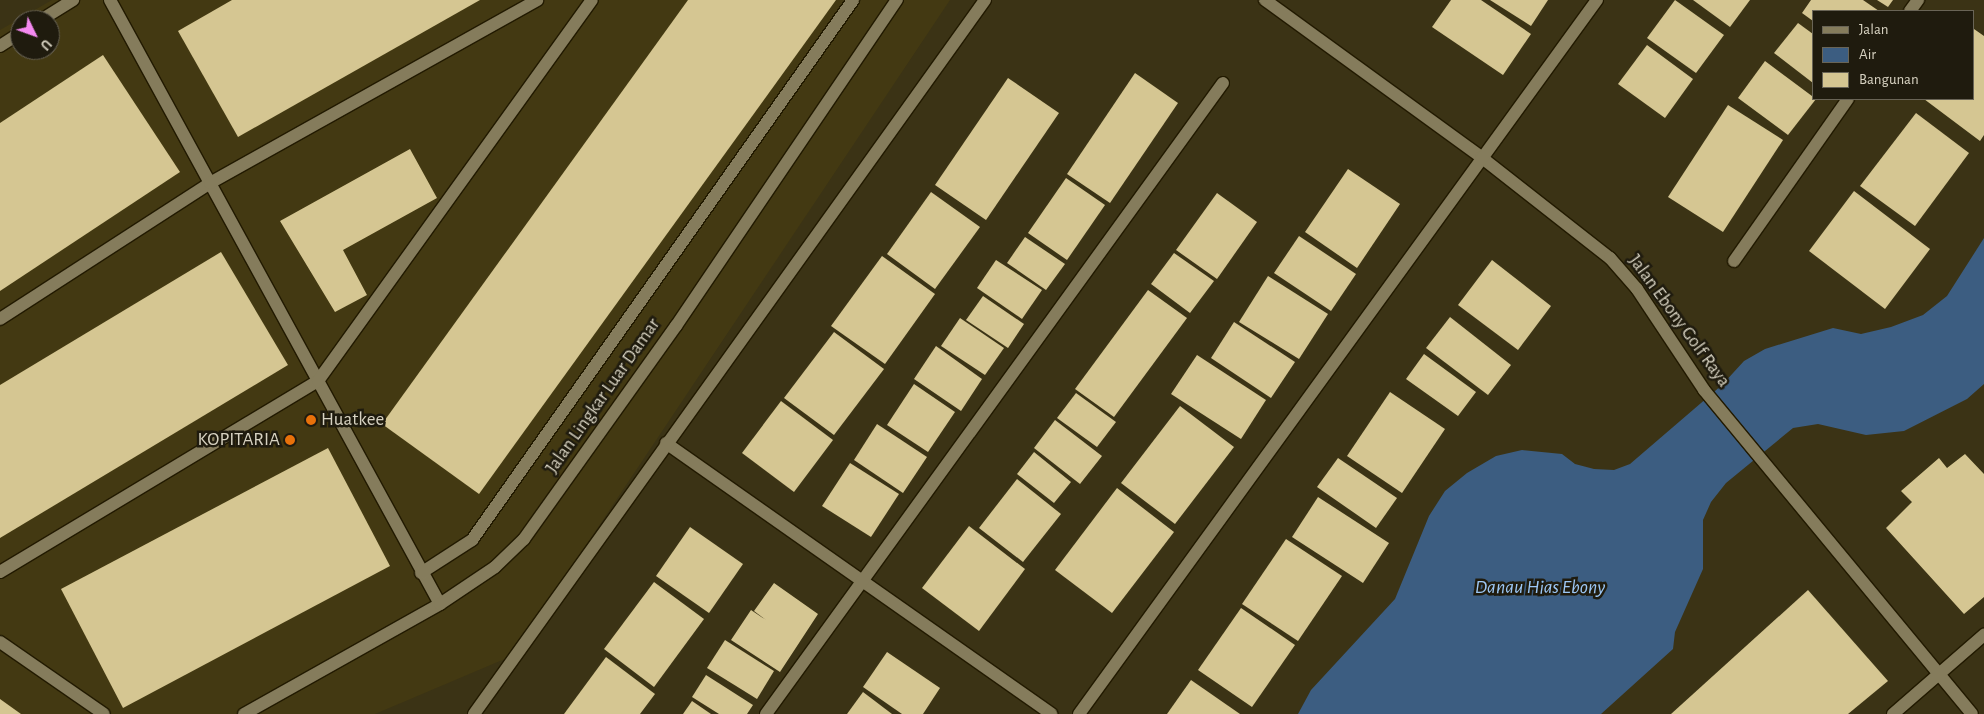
<!DOCTYPE html>
<style>
body{margin:0}
#map{position:relative;width:1984px;height:714px;overflow:hidden;background:#3b3315;font-family:"Alegreya Sans",sans-serif}
div>[style]{position:absolute}
[style*='--x']{left:calc(var(--x)*1px);top:calc(var(--y)*1px);width:calc(var(--w)*1px);rotate:calc(var(--a)*1deg)}
.built>*{inset:0;background:#433912}
.water>*{inset:0;background:#3c5d81}
.building>*{inset:0;background:#d5c692}
.roads{filter:drop-shadow(1px 0 #221a00) drop-shadow(-1px 0 #221a00) drop-shadow(0 1px #221a00) drop-shadow(0 -1px #221a00)}
.minor>*{height:12px;margin:-6px;padding:0 6px;transform-origin:6px;border-radius:6px;background:#857c5c}
.dots>*{width:14px;height:14px;translate:-50% -50%;box-sizing:border-box;border:2px solid #1f1b0e;border-radius:50%}
span{translate:-50% -50%;white-space:nowrap;text-align:center;line-height:1.15;-webkit-text-stroke:5px #1f1b0e;paint-order:stroke}
.street-label{font-size:19px;color:#d7d2c1}
.poi-label{font-size:19px;color:#d7d2c1}
.left{translate:0 -50%;text-align:left}
.right{translate:-100% -50%;text-align:right}
.water-label{font-size:20px;color:#9dc8f6;font-style:italic}
.legend{position:absolute;left:1812px;top:10px;width:162px;height:90px;box-sizing:border-box;background:#1f1b0e;border:1px solid #696456;margin:0;padding:6px 9px;list-style:none;font-size:15px;color:#d7d2c1}
.legend li{display:flex;align-items:center;gap:10px;height:25px}
.legend b{width:25px;border:1px solid #696456}
.north{position:absolute;left:10px;top:10px;width:50px;height:50px;box-sizing:border-box;background:#1f1b0e;border:1px solid #696456;border-radius:50%;rotate:132deg;font-size:14px;font-weight:700;line-height:20px;text-align:center;color:#d7d2c1}
.north::after{content:'';display:block;margin:auto;width:18px;height:22px;background:#f489f0;clip-path:polygon(50% 0,100% 100%,50% 72%,0 100%)}
</style>
<div id="map">
<div class="built">
<div style="clip-path:polygon(evenodd,52px 0,950px 0,512px 656px,375px 714px,0 714px,0 30px,52px 0,20px 20px,50px 20px,50px 50px,20px 50px,20px 20px)"></div>
</div>
<div class="water">
<div style="clip-path:polygon(1984px 238px,1984px 384px,1967px 399px,1904px 431px,1866px 435px,1818px 424px,1793px 428px,1726px 483px,1711px 502px,1703px 520px,1703px 569px,1675px 632px,1673px 649px,1601px 714px,1298px 714px,1311px 690px,1395px 599px,1429px 516px,1445px 491px,1467px 473px,1496px 456px,1522px 450px,1562px 454px,1575px 464px,1594px 469px,1614px 470px,1630px 464px,1722px 385px,1744px 361px,1765px 349px,1833px 328px,1861px 334px,1891px 327px,1923px 315px,1947px 296px)"></div>
</div>
<div class="building">
<div style="clip-path:polygon(232px 0,480px 0,238px 137px,178px 31px)"></div>
<div style="clip-path:polygon(688px 0,836px 0,479px 494px,382px 424px)"></div>
<div style="clip-path:polygon(1451px 0,1481px 0,1531px 34px,1503px 75px,1432px 27px)"></div>
<div style="clip-path:polygon(1490px 0,1548px 0,1531px 26px)"></div>
<div style="clip-path:polygon(1675px 0,1724px 35px,1696px 73px,1647px 38px)"></div>
<div style="clip-path:polygon(1693px 0,1750px 0,1730px 27px)"></div>
<div style="clip-path:polygon(1811px 0,1863px 0,1879px 11px,1813px 11px,1813px 21px,1802px 13px)"></div>
<div style="clip-path:polygon(1877px 0,1893px 0,1888px 7px)"></div>
<div style="clip-path:polygon(1798px 23px,1813px 34px,1813px 83px,1774px 53px)"></div>
<div style="clip-path:polygon(1974px 29px,1984px 36px,1984px 135px,1980px 141px,1924px 99px,1973px 99px)"></div>
<div style="clip-path:polygon(1647px 45px,1693px 79px,1665px 118px,1618px 84px)"></div>
<div style="clip-path:polygon(103px 55px,180px 172px,0 291px,0 123px)"></div>
<div style="clip-path:polygon(1765px 61px,1816px 99px,1788px 135px,1738px 98px)"></div>
<div style="clip-path:polygon(1135px 73px,1178px 103px,1110px 203px,1067px 174px)"></div>
<div style="clip-path:polygon(1008px 78px,1059px 113px,986px 220px,935px 185px)"></div>
<div style="clip-path:polygon(1728px 105px,1783px 140px,1723px 232px,1668px 197px)"></div>
<div style="clip-path:polygon(1916px 113px,1969px 153px,1915px 226px,1860px 186px)"></div>
<div style="clip-path:polygon(410px 149px,437px 198px,343px 250px,367px 295px,335px 312px,280px 221px)"></div>
<div style="clip-path:polygon(1348px 169px,1400px 204px,1357px 268px,1305px 232px)"></div>
<div style="clip-path:polygon(1066px 178px,1105px 205px,1067px 260px,1028px 233px)"></div>
<div style="clip-path:polygon(1854px 191px,1930px 249px,1885px 309px,1809px 251px)"></div>
<div style="clip-path:polygon(931px 192px,980px 227px,935px 289px,887px 254px)"></div>
<div style="clip-path:polygon(1217px 193px,1257px 222px,1217px 279px,1176px 250px)"></div>
<div style="clip-path:polygon(1299px 236px,1356px 274px,1331px 311px,1274px 273px)"></div>
<div style="clip-path:polygon(1025px 237px,1065px 264px,1046px 290px,1007px 263px)"></div>
<div style="clip-path:polygon(221px 252px,288px 365px,0 538px,0 385px)"></div>
<div style="clip-path:polygon(1174px 253px,1214px 281px,1190px 313px,1151px 284px)"></div>
<div style="clip-path:polygon(882px 256px,935px 294px,885px 364px,831px 326px)"></div>
<div style="clip-path:polygon(996px 260px,1042px 290px,1022px 319px,977px 288px)"></div>
<div style="clip-path:polygon(1492px 260px,1551px 306px,1518px 350px,1458px 305px)"></div>
<div style="clip-path:polygon(1268px 276px,1328px 314px,1299px 359px,1239px 322px)"></div>
<div style="clip-path:polygon(1148px 290px,1187px 318px,1114px 417px,1075px 389px)"></div>
<div style="clip-path:polygon(983px 296px,1024px 324px,1008px 348px,966px 320px)"></div>
<div style="clip-path:polygon(1450px 317px,1511px 365px,1488px 395px,1426px 348px)"></div>
<div style="clip-path:polygon(960px 318px,1004px 348px,985px 375px,941px 346px)"></div>
<div style="clip-path:polygon(1234px 322px,1295px 362px,1271px 398px,1211px 358px)"></div>
<div style="clip-path:polygon(834px 332px,884px 369px,834px 435px,784px 398px)"></div>
<div style="clip-path:polygon(936px 346px,982px 379px,961px 411px,914px 379px)"></div>
<div style="clip-path:polygon(1424px 354px,1476px 392px,1458px 416px,1406px 379px)"></div>
<div style="clip-path:polygon(1197px 355px,1266px 400px,1241px 439px,1171px 394px)"></div>
<div style="clip-path:polygon(914px 384px,955px 412px,928px 452px,887px 425px)"></div>
<div style="clip-path:polygon(1390px 392px,1445px 429px,1402px 493px,1347px 456px)"></div>
<div style="clip-path:polygon(1076px 393px,1116px 422px,1097px 447px,1057px 418px)"></div>
<div style="clip-path:polygon(781px 401px,833px 440px,794px 492px,742px 453px)"></div>
<div style="clip-path:polygon(1180px 406px,1234px 447px,1175px 524px,1121px 483px)"></div>
<div style="clip-path:polygon(1055px 420px,1102px 456px,1080px 484px,1034px 448px)"></div>
<div style="clip-path:polygon(877px 424px,927px 457px,903px 493px,854px 460px)"></div>
<div style="clip-path:polygon(328px 448px,390px 566px,123px 708px,61px 589px)"></div>
<div style="clip-path:polygon(1034px 452px,1071px 482px,1054px 503px,1017px 474px)"></div>
<div style="clip-path:polygon(1965px 454px,1984px 474px,1984px 597px,1964px 614px,1886px 528px,1912px 502px,1901px 491px,1939px 458px,1947px 468px)"></div>
<div style="clip-path:polygon(1338px 458px,1397px 498px,1376px 528px,1317px 487px)"></div>
<div style="clip-path:polygon(850px 463px,899px 494px,871px 537px,822px 506px)"></div>
<div style="clip-path:polygon(1017px 479px,1061px 514px,1023px 562px,979px 528px)"></div>
<div style="clip-path:polygon(1117px 488px,1174px 532px,1112px 613px,1055px 570px)"></div>
<div style="clip-path:polygon(1318px 497px,1389px 543px,1363px 583px,1292px 537px)"></div>
<div style="clip-path:polygon(969px 526px,1025px 569px,979px 631px,922px 588px)"></div>
<div style="clip-path:polygon(690px 527px,743px 564px,709px 613px,656px 576px)"></div>
<div style="clip-path:polygon(1286px 539px,1342px 576px,1298px 641px,1242px 604px)"></div>
<div style="clip-path:polygon(654px 582px,704px 619px,654px 687px,604px 649px)"></div>
<div style="clip-path:polygon(774px 583px,818px 614px,780px 672px,731px 640px,751px 610px,766px 620px,754px 611px)"></div>
<div style="clip-path:polygon(1808px 590px,1888px 681px,1848px 714px,1671px 714px)"></div>
<div style="clip-path:polygon(1241px 608px,1295px 645px,1252px 707px,1198px 670px)"></div>
<div style="clip-path:polygon(725px 640px,774px 671px,757px 699px,707px 668px)"></div>
<div style="clip-path:polygon(887px 652px,940px 688px,923px 714px,902px 714px,863px 687px)"></div>
<div style="clip-path:polygon(606px 657px,655px 694px,640px 714px,564px 714px)"></div>
<div style="clip-path:polygon(706px 675px,753px 705px,747px 714px,719px 714px,692px 697px)"></div>
<div style="clip-path:polygon(1191px 680px,1240px 714px,1167px 714px)"></div>
<div style="clip-path:polygon(863px 692px,892px 714px,847px 714px)"></div>
<div style="clip-path:polygon(0 699px,21px 714px,0 714px)"></div>
<div style="clip-path:polygon(692px 701px,711px 714px,683px 714px)"></div>
</div>
<div class="roads">
<div class="minor">
<div style="--x:110;--y:0;--w:688;--a:61.35"></div>
<div style="--x:1265;--y:0;--w:267;--a:36"></div>
<div style="--x:1481;--y:157;--w:164;--a:38.1"></div>
<div style="--x:1610;--y:258;--w:41;--a:48.9"></div>
<div style="--x:1637;--y:289;--w:121;--a:56.4"></div>
<div style="--x:1704;--y:390;--w:420;--a:50.4"></div>
<div style="--x:1910;--y:11;--w:14;--a:-54"></div>
<div style="--x:41;--y:20;--w:38;--a:-32"></div>
<div style="--x:0;--y:46;--w:24;--a:-33"></div>
<div style="--x:1734;--y:261;--w:198;--a:-54.9"></div>
<div style="--x:0;--y:319;--w:250;--a:-32.9"></div>
<div style="--x:210;--y:183;--w:375;--a:-29.2"></div>
<div style="--x:666;--y:443;--w:471;--a:35.1"></div>
<div style="--x:0;--y:572;--w:371;--a:-31"></div>
<div style="--x:318;--y:381;--w:469;--a:-54.3"></div>
<div style="--x:421;--y:573;--w:61;--a:-32.9"></div>
<div style="--x:472;--y:540;--w:661;--a:-54.79"></div>
<div style="--x:0;--y:642;--w:126;--a:34.7"></div>
<div style="--x:244;--y:714;--w:225;--a:-29.3"></div>
<div style="--x:440;--y:604;--w:66;--a:-33.9"></div>
<div style="--x:495;--y:567;--w:40;--a:-44"></div>
<div style="--x:524;--y:539;--w:262;--a:-54.5"></div>
<div style="--x:676;--y:326;--w:394;--a:-55.9"></div>
<div style="--x:474;--y:714;--w:878;--a:-54.41"></div>
<div style="--x:766;--y:714;--w:779;--a:-54.09"></div>
<div style="--x:1079;--y:714;--w:882;--a:-54.04"></div>
<div style="--x:1893;--y:714;--w:121;--a:-41"></div>
</div>
</div>
<div class="dots">
<div style="left:311px;top:420px;background:#e8710a"></div>
<div style="left:290px;top:440px;background:#e8710a"></div>
</div>
<div class="street-label">
<span style="left:1679px;top:321px;rotate:54deg">Jalan Ebony Golf Raya</span>
<span style="left:603px;top:396px;rotate:-55deg">Jalan Lingkar Luar Damar</span>
</div>
<div class="poi-label">
<span class="left" style="left:321px;top:420px">Huatkee</span>
<span class="right" style="left:280px;top:440px">KOPITARIA</span>
</div>
<div class="water-label">
<span style="left:1540px;top:587px">Danau Hias Ebony</span>
</div>
<ul class="legend">
<li><b style="height:6px;background:#857c5c"></b>Jalan</li>
<li><b style="height:14px;background:#3c5d81"></b>Air</li>
<li><b style="height:14px;background:#d5c692"></b>Bangunan</li>
</ul>
<div class="north">U</div>
</div>
